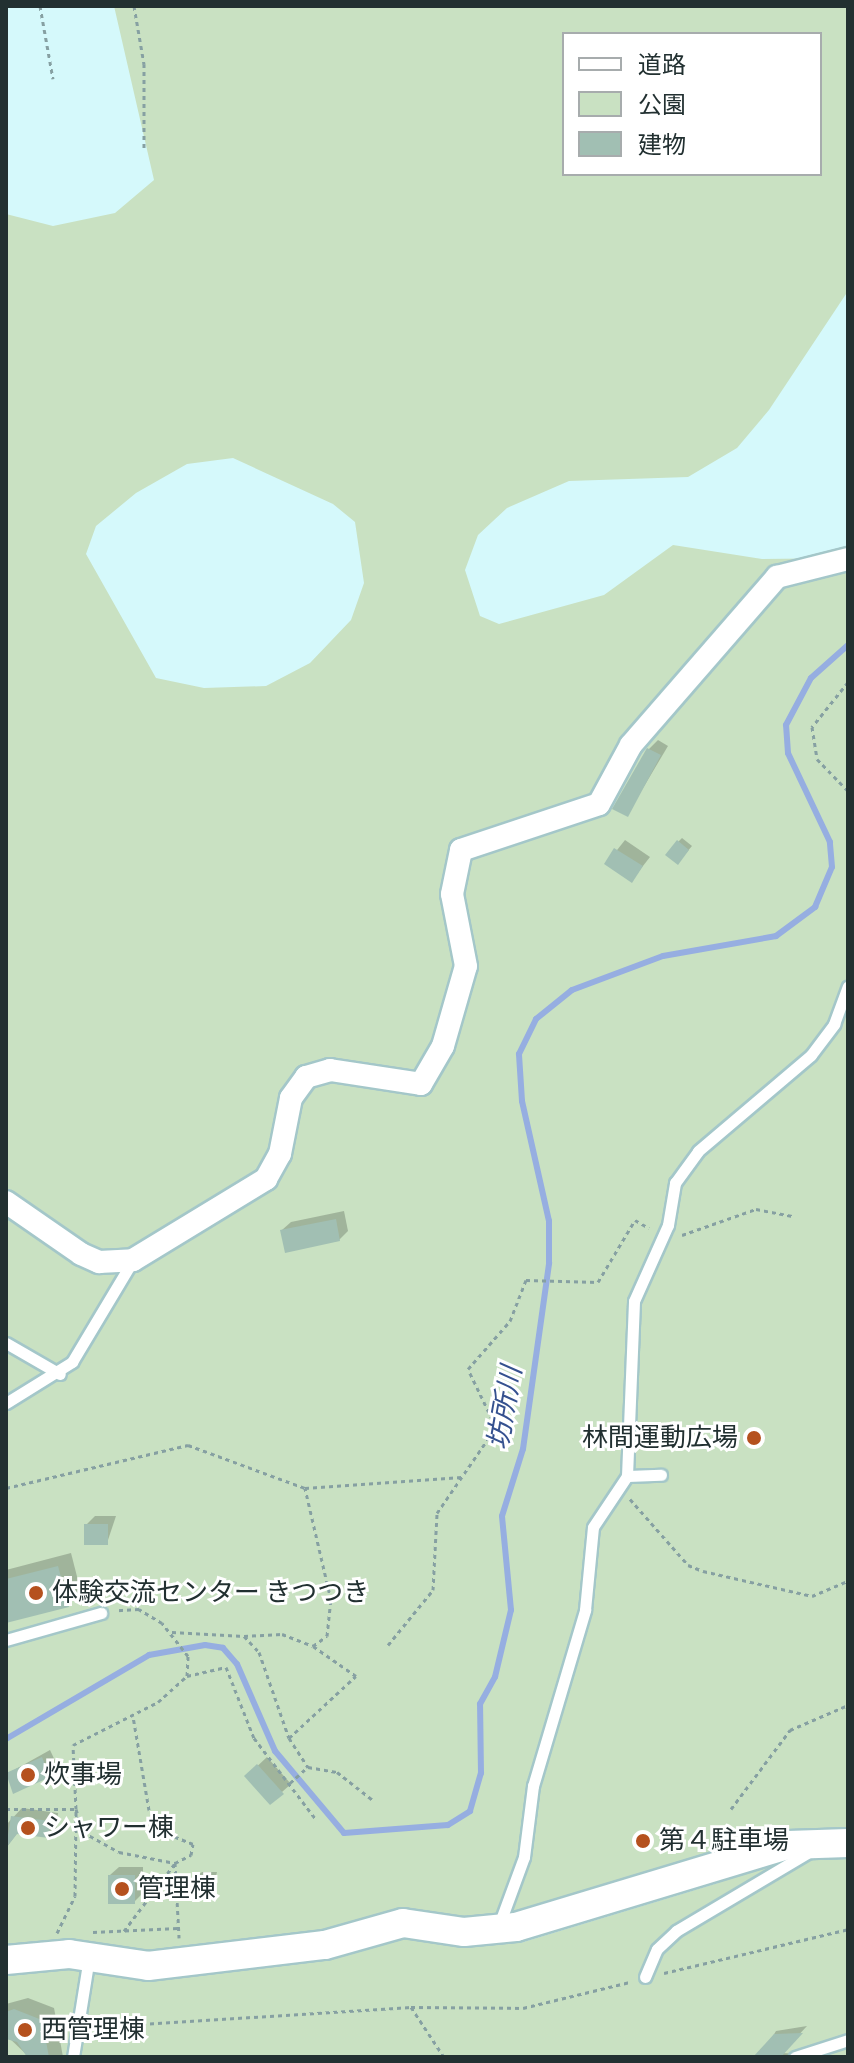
<!DOCTYPE html>
<meta charset="utf-8">
<style>
body{margin:0}
#map{position:relative;width:854px;height:2063px;overflow:hidden;background:#d5f9fb;font-family:"Source Sans 3","Noto Sans JP",sans-serif}
div>[style]{position:absolute}
[style*='--x']{left:calc(var(--x)*1px);top:calc(var(--y)*1px);width:calc(var(--w)*1px);rotate:calc(var(--a)*1deg)}
.green>*{inset:0;background:#c9e1c2}
.shadow>*{inset:0;background:#0003}
.stream>*{height:6px;margin:-3px;padding:0 3px;transform-origin:3px;border-radius:3px;background:#96aee1}
.building>*{inset:0;background:#a1bfb3}
.path>*{height:3px;margin-top:-1.5px;transform-origin:0;background:repeating-linear-gradient(90deg,#86a0a2 0 4px,transparent 0 8px)}
.roads{filter:drop-shadow(2px 0 #a4c7c9) drop-shadow(-2px 0 #a4c7c9) drop-shadow(0 2px #a4c7c9) drop-shadow(0 -2px #a4c7c9)}
.service>*{height:11px;margin:-5.5px;padding:0 5.5px;transform-origin:5.5px;border-radius:5.5px;background:#fff}
.minor>*{height:22px;margin:-11px;padding:0 11px;transform-origin:11px;border-radius:11px;background:#fff}
.tertiary>*{height:28px;margin:-14px;padding:0 14px;transform-origin:14px;border-radius:14px;background:#fff}
.dots>*{width:22px;height:22px;translate:-50% -50%;box-sizing:border-box;border:4px solid #fff;border-radius:50%}
span{translate:-50% -50%;white-space:nowrap;text-align:center;line-height:1.15;-webkit-text-stroke:6px #fff;paint-order:stroke}
.poi-label{font-size:26px;color:#223031}
.right{translate:-100% -50%;text-align:right}
.left{translate:0 -50%;text-align:left}
.water-label{font-size:28px;color:#35518f;font-style:italic}
.frame{position:absolute;inset:0;border:8px solid #223031;pointer-events:none}
.legend{position:absolute;left:562px;top:32px;width:260px;height:144px;box-sizing:border-box;background:#fff;border:2px solid #a7acad;margin:0;padding:10px 14px;list-style:none;font-size:24px;color:#223031}
.legend li{display:flex;align-items:center;gap:16px;height:40px}
.legend b{width:40px;border:2px solid #a7acad}
</style>
<div id="map">
<div class="green">
<div style="clip-path:polygon(evenodd,114px 6px,848px 6px,848px 291px,769px 410px,737px 448px,688px 477px,569px 481px,507px 508px,478px 535px,465px 570px,480px 616px,499px 624px,604px 595px,673px 545px,762px 559px,848px 558px,848px 2057px,6px 2057px,6px 214px,53px 226px,115px 213px,154px 180px,114px 6px,564px 34px,820px 34px,820px 174px,564px 174px,564px 34px,114px 6px,233px 458px,333px 504px,355px 522px,364px 583px,351px 620px,310px 663px,266px 686px,204px 688px,156px 678px,86px 554px,96px 526px,136px 493px,187px 464px,233px 458px,114px 6px,715px 1850px,723px 1870px,718px 1883px,520px 1943px,503px 1924px,715px 1850px)"></div>
</div>
<div class="shadow">
<div style="clip-path:polygon(658px 740px,668px 746px,627px 815px,649px 749px)"></div>
<div style="clip-path:polygon(682px 838px,692px 846px,681px 859px,678px 842px)"></div>
<div style="clip-path:polygon(625px 840px,650px 857px,632px 880px,606px 864px)"></div>
<div style="clip-path:polygon(344px 1211px,348px 1231px,339px 1240px,282px 1230px,291px 1222px)"></div>
<div style="clip-path:polygon(95px 1516px,116px 1516px,107px 1543px,86px 1525px)"></div>
<div style="clip-path:polygon(71px 1553px,81px 1592px,68px 1605px,6px 1621px,6px 1570px)"></div>
<div style="clip-path:polygon(50px 1750px,58px 1767px,49px 1775px,7px 1774px)"></div>
<div style="clip-path:polygon(267px 1757px,291px 1784px,282px 1792px,247px 1776px)"></div>
<div style="clip-path:polygon(22px 1808px,58px 1813px,57px 1827px,48px 1836px,18px 1832px,6px 1848px,6px 1825px)"></div>
<div style="clip-path:polygon(119px 1867px,143px 1867px,143px 1893px,134px 1902px,110px 1875px)"></div>
<div style="clip-path:polygon(202px 1872px,217px 1872px,213px 1888px,198px 1875px)"></div>
<div style="clip-path:polygon(28px 1998px,54px 2008px,63px 2057px,29px 2057px,6px 2035px,6px 2004px)"></div>
<div style="clip-path:polygon(807px 2026px,782px 2053px,848px 2057px,760px 2057px,776px 2031px)"></div>
</div>
<div class="stream">
<div style="--x:6;--y:1739;--w:166;--a:-30.4"></div>
<div style="--x:149;--y:1655;--w:57;--a:-10.1"></div>
<div style="--x:205;--y:1645;--w:18;--a:9"></div>
<div style="--x:223;--y:1648;--w:21;--a:49"></div>
<div style="--x:237;--y:1664;--w:95;--a:66.4"></div>
<div style="--x:275;--y:1751;--w:107;--a:49.9"></div>
<div style="--x:344;--y:1833;--w:104;--a:-4.4"></div>
<div style="--x:448;--y:1825;--w:26;--a:-32"></div>
<div style="--x:470;--y:1811;--w:40;--a:-74"></div>
<div style="--x:481;--y:1773;--w:69;--a:-90.8"></div>
<div style="--x:480;--y:1704;--w:31;--a:-61"></div>
<div style="--x:495;--y:1677;--w:69;--a:-76.6"></div>
<div style="--x:511;--y:1610;--w:94;--a:-95.5"></div>
<div style="--x:502;--y:1516;--w:70;--a:-72.6"></div>
<div style="--x:523;--y:1449;--w:188;--a:-82"></div>
<div style="--x:549;--y:1263;--w:42;--a:-90"></div>
<div style="--x:549;--y:1221;--w:123;--a:-102.7"></div>
<div style="--x:522;--y:1101;--w:47;--a:-93.7"></div>
<div style="--x:519;--y:1054;--w:39;--a:-64"></div>
<div style="--x:536;--y:1019;--w:46;--a:-38.9"></div>
<div style="--x:572;--y:990;--w:97;--a:-20.5"></div>
<div style="--x:663;--y:956;--w:115;--a:-10"></div>
<div style="--x:776;--y:936;--w:49;--a:-36.6"></div>
<div style="--x:815;--y:907;--w:43;--a:-67"></div>
<div style="--x:832;--y:867;--w:25;--a:-95"></div>
<div style="--x:830;--y:842;--w:98;--a:-115.3"></div>
<div style="--x:788;--y:753;--w:28;--a:-94"></div>
<div style="--x:786;--y:725;--w:53;--a:-62"></div>
<div style="--x:811;--y:678;--w:50;--a:-41.7"></div>
</div>
<div class="building">
<div style="clip-path:polygon(647px 748px,661px 755px,628px 817px,612px 809px)"></div>
<div style="clip-path:polygon(677px 840px,689px 850px,678px 865px,665px 855px)"></div>
<div style="clip-path:polygon(614px 848px,643px 866px,632px 883px,604px 864px)"></div>
<div style="clip-path:polygon(336px 1219px,340px 1241px,285px 1253px,280px 1230px)"></div>
<div style="clip-path:polygon(84px 1524px,108px 1524px,108px 1545px,84px 1545px)"></div>
<div style="clip-path:polygon(58px 1566px,69px 1607px,6px 1623px,6px 1579px)"></div>
<div style="clip-path:polygon(42px 1757px,50px 1777px,13px 1794px,6px 1773px)"></div>
<div style="clip-path:polygon(257px 1764px,284px 1794px,270px 1805px,244px 1776px)"></div>
<div style="clip-path:polygon(11px 1816px,50px 1821px,49px 1838px,17px 1834px,6px 1848px)"></div>
<div style="clip-path:polygon(108px 1875px,135px 1875px,135px 1904px,108px 1904px)"></div>
<div style="clip-path:polygon(196px 1875px,214px 1875px,213px 1890px,196px 1890px)"></div>
<div style="clip-path:polygon(14px 2009px,42px 2020px,49px 2057px,27px 2057px,17px 2042px,6px 2039px,6px 2012px)"></div>
<div style="clip-path:polygon(803px 2033px,781px 2057px,753px 2057px,774px 2034px)"></div>
</div>
<div class="path">
<div style="--x:40;--y:6;--w:74;--a:79.9"></div>
<div style="--x:134;--y:6;--w:59;--a:80.2"></div>
<div style="--x:144;--y:64;--w:84;--a:90"></div>
<div style="--x:848;--y:682;--w:58;--a:128.7"></div>
<div style="--x:812;--y:727;--w:32;--a:81"></div>
<div style="--x:817;--y:759;--w:45;--a:45.9"></div>
<div style="--x:682;--y:1235;--w:78;--a:-19.4"></div>
<div style="--x:756;--y:1209;--w:37;--a:11"></div>
<div style="--x:6;--y:1488;--w:187;--a:-13.3"></div>
<div style="--x:188;--y:1445;--w:125;--a:20.2"></div>
<div style="--x:305;--y:1488;--w:157;--a:-4"></div>
<div style="--x:630;--y:1499;--w:88;--a:48.7"></div>
<div style="--x:688;--y:1565;--w:16;--a:22"></div>
<div style="--x:703;--y:1571;--w:112;--a:12.9"></div>
<div style="--x:812;--y:1596;--w:39;--a:-23"></div>
<div style="--x:172;--y:1632;--w:72;--a:3.2"></div>
<div style="--x:244;--y:1636;--w:22;--a:47"></div>
<div style="--x:259;--y:1652;--w:91;--a:70.8"></div>
<div style="--x:289;--y:1738;--w:35;--a:57"></div>
<div style="--x:308;--y:1767;--w:29;--a:10"></div>
<div style="--x:337;--y:1772;--w:47;--a:38.1"></div>
<div style="--x:244;--y:1636;--w:38;--a:-3"></div>
<div style="--x:282;--y:1634;--w:33;--a:21"></div>
<div style="--x:313;--y:1646;--w:17;--a:-36"></div>
<div style="--x:327;--y:1636;--w:36;--a:-84"></div>
<div style="--x:331;--y:1600;--w:115;--a:-103.1"></div>
<div style="--x:388;--y:1645;--w:71;--a:-50.7"></div>
<div style="--x:433;--y:1590;--w:77;--a:-87"></div>
<div style="--x:437;--y:1513;--w:104;--a:-55.5"></div>
<div style="--x:496;--y:1427;--w:64;--a:-115.8"></div>
<div style="--x:468;--y:1369;--w:64;--a:-48.8"></div>
<div style="--x:510;--y:1321;--w:44;--a:-68.7"></div>
<div style="--x:526;--y:1280;--w:72;--a:1.6"></div>
<div style="--x:598;--y:1282;--w:72;--a:-59.2"></div>
<div style="--x:635;--y:1220;--w:16;--a:30"></div>
<div style="--x:187;--y:1676;--w:40;--a:-13"></div>
<div style="--x:226;--y:1667;--w:76;--a:68.5"></div>
<div style="--x:254;--y:1738;--w:101;--a:52.7"></div>
<div style="--x:289;--y:1738;--w:91;--a:-42.8"></div>
<div style="--x:356;--y:1676;--w:52;--a:-145.1"></div>
<div style="--x:290;--y:1783;--w:24;--a:-42"></div>
<div style="--x:6;--y:1809;--w:70;--a:0"></div>
<div style="--x:76;--y:1809;--w:64;--a:-92.7"></div>
<div style="--x:73;--y:1745;--w:95;--a:-26.8"></div>
<div style="--x:158;--y:1702;--w:39;--a:-42"></div>
<div style="--x:187;--y:1676;--w:20;--a:-87"></div>
<div style="--x:188;--y:1656;--w:42;--a:-128.2"></div>
<div style="--x:162;--y:1623;--w:27;--a:-149"></div>
<div style="--x:139;--y:1609;--w:22;--a:177"></div>
<div style="--x:731;--y:1809;--w:99;--a:-53.2"></div>
<div style="--x:790;--y:1730;--w:63;--a:-23.3"></div>
<div style="--x:124;--y:1931;--w:85;--a:-53.1"></div>
<div style="--x:175;--y:1863;--w:75;--a:86.9"></div>
<div style="--x:93;--y:1932;--w:85;--a:-2.7"></div>
<div style="--x:57;--y:1933;--w:41;--a:-64.1"></div>
<div style="--x:75;--y:1896;--w:87;--a:-89.3"></div>
<div style="--x:76;--y:1809;--w:24;--a:73"></div>
<div style="--x:83;--y:1832;--w:41;--a:29.1"></div>
<div style="--x:119;--y:1852;--w:57;--a:11.1"></div>
<div style="--x:175;--y:1863;--w:18;--a:-27"></div>
<div style="--x:191;--y:1855;--w:11;--a:-80"></div>
<div style="--x:193;--y:1844;--w:35;--a:-158"></div>
<div style="--x:161;--y:1831;--w:24;--a:-120"></div>
<div style="--x:149;--y:1810;--w:95;--a:-99.7"></div>
<div style="--x:664;--y:1973;--w:189;--a:-13.4"></div>
<div style="--x:411;--y:2007;--w:60;--a:56.6"></div>
<div style="--x:94;--y:2027;--w:318;--a:-3.6"></div>
<div style="--x:411;--y:2007;--w:112;--a:0.5"></div>
<div style="--x:523;--y:2008;--w:110;--a:-13.7"></div>
</div>
<div class="roads">
<div class="service">
<div style="--x:6;--y:1343;--w:62;--a:29.9"></div>
<div style="--x:6;--y:1403;--w:78;--a:-31.8"></div>
<div style="--x:72;--y:1362;--w:119;--a:-59.1"></div>
<div style="--x:627;--y:1476;--w:34;--a:-2"></div>
<div style="--x:6;--y:1640;--w:99;--a:-15.9"></div>
<div style="--x:499;--y:1925;--w:72;--a:-69.8"></div>
<div style="--x:524;--y:1857;--w:72;--a:-82.8"></div>
<div style="--x:533;--y:1786;--w:184;--a:-73.5"></div>
<div style="--x:585;--y:1610;--w:83;--a:-84.5"></div>
<div style="--x:593;--y:1527;--w:61;--a:-56.3"></div>
<div style="--x:627;--y:1476;--w:175;--a:-87.7"></div>
<div style="--x:634;--y:1301;--w:83;--a:-65.9"></div>
<div style="--x:668;--y:1225;--w:43;--a:-80.5"></div>
<div style="--x:675;--y:1183;--w:39;--a:-54"></div>
<div style="--x:698;--y:1151;--w:148;--a:-40.3"></div>
<div style="--x:811;--y:1055;--w:39;--a:-53"></div>
<div style="--x:834;--y:1024;--w:40;--a:-69.8"></div>
<div style="--x:645;--y:1977;--w:30;--a:-67"></div>
<div style="--x:657;--y:1949;--w:26;--a:-43"></div>
<div style="--x:676;--y:1931;--w:157;--a:-30.7"></div>
<div style="--x:73;--y:2057;--w:101;--a:-80.9"></div>
<div style="--x:795;--y:2057;--w:56;--a:-17.8"></div>
</div>
<div class="minor">
<div style="--x:6;--y:1202;--w:91;--a:34.7"></div>
<div style="--x:81;--y:1254;--w:20;--a:24"></div>
<div style="--x:99;--y:1262;--w:34;--a:-3"></div>
<div style="--x:133;--y:1260;--w:156;--a:-31.3"></div>
<div style="--x:266;--y:1179;--w:29;--a:-61"></div>
<div style="--x:280;--y:1154;--w:57;--a:-78.9"></div>
<div style="--x:291;--y:1098;--w:26;--a:-54"></div>
<div style="--x:306;--y:1077;--w:25;--a:-16"></div>
<div style="--x:330;--y:1070;--w:92;--a:8.7"></div>
<div style="--x:421;--y:1084;--w:44;--a:-59.9"></div>
<div style="--x:443;--y:1046;--w:83;--a:-74"></div>
<div style="--x:466;--y:966;--w:73;--a:-101"></div>
<div style="--x:452;--y:894;--w:45;--a:-78.4"></div>
<div style="--x:461;--y:850;--w:145;--a:-18.4"></div>
<div style="--x:599;--y:804;--w:67;--a:-61.5"></div>
<div style="--x:631;--y:745;--w:223;--a:-49"></div>
<div style="--x:777;--y:577;--w:73;--a:-14.2"></div>
</div>
<div class="tertiary">
<div style="--x:6;--y:1960;--w:63;--a:-5.4"></div>
<div style="--x:69;--y:1954;--w:80;--a:8.6"></div>
<div style="--x:148;--y:1966;--w:178;--a:-6.8"></div>
<div style="--x:325;--y:1945;--w:81;--a:-15.8"></div>
<div style="--x:403;--y:1923;--w:62;--a:8.4"></div>
<div style="--x:464;--y:1932;--w:52;--a:-5.5"></div>
<div style="--x:516;--y:1927;--w:284;--a:-16.8"></div>
<div style="--x:788;--y:1845;--w:60;--a:-1.9"></div>
</div>
</div>
<div class="dots">
<div style="left:754px;top:1438px;background:#b5511e"></div>
<div style="left:36px;top:1593px;background:#b5511e"></div>
<div style="left:28px;top:1775px;background:#b5511e"></div>
<div style="left:28px;top:1828px;background:#b5511e"></div>
<div style="left:643px;top:1841px;background:#b5511e"></div>
<div style="left:122px;top:1889px;background:#b5511e"></div>
<div style="left:25px;top:2030px;background:#b5511e"></div>
</div>
<div class="poi-label">
<span class="right" style="left:738px;top:1438px">林間運動広場</span>
<span class="left" style="left:52px;top:1593px">体験交流センター きつつき</span>
<span class="left" style="left:44px;top:1775px">炊事場</span>
<span class="left" style="left:44px;top:1828px">シャワー棟</span>
<span class="left" style="left:659px;top:1841px">第４駐車場</span>
<span class="left" style="left:138px;top:1889px">管理棟</span>
<span class="left" style="left:41px;top:2030px">西管理棟</span>
</div>
<div class="water-label">
<span style="left:505px;top:1408px;rotate:-80deg">坊所川</span>
</div>
<div class="frame"></div>
<ul class="legend">
<li><b style="height:10px;background:#fff"></b>道路</li>
<li><b style="height:22px;background:#c9e1c2"></b>公園</li>
<li><b style="height:22px;background:#a1bfb3"></b>建物</li>
</ul>
</div>
